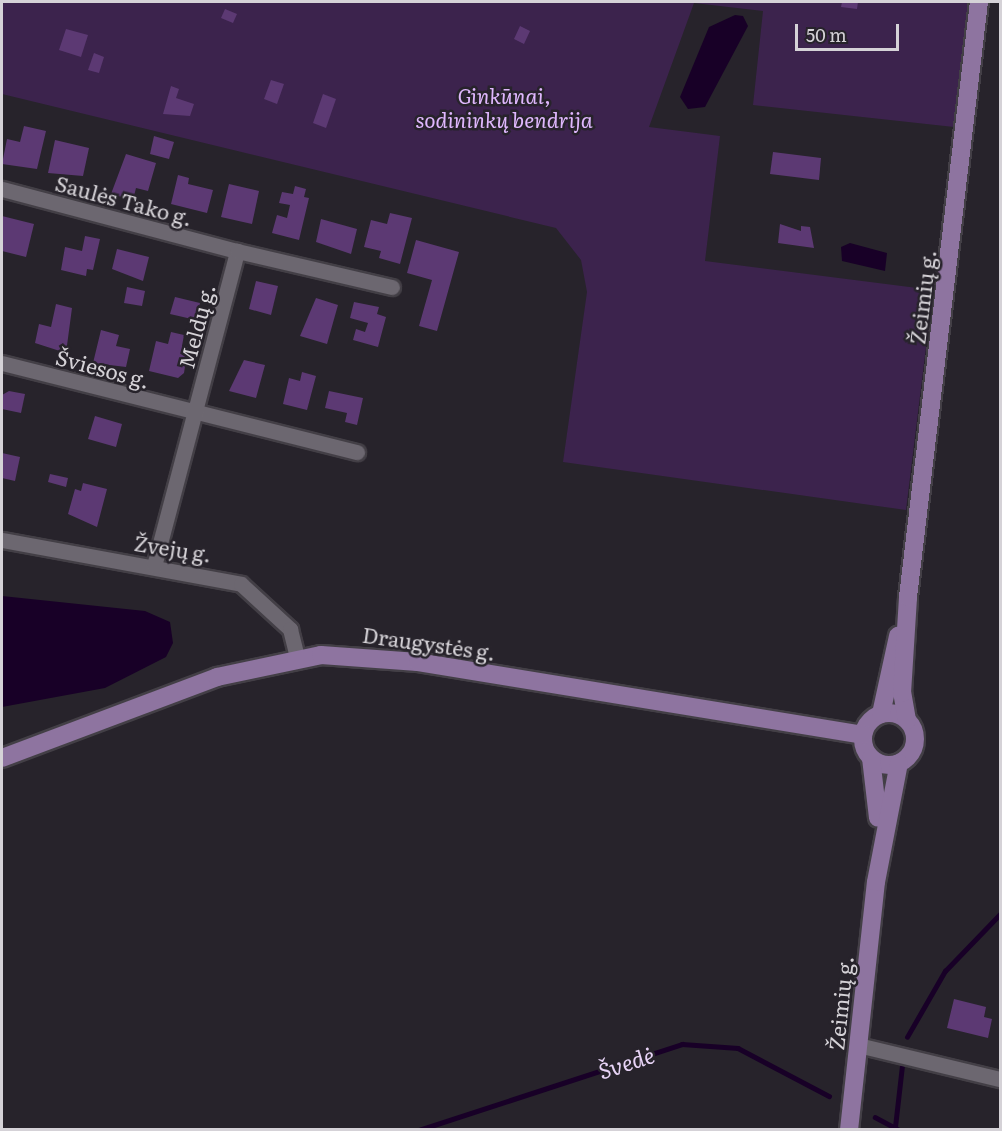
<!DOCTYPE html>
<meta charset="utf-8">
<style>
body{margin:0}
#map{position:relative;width:1002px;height:1131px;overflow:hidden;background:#27232b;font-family:Literata,serif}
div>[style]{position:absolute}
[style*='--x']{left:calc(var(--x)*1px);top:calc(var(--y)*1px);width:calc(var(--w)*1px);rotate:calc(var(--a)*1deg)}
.green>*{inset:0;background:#3c234d}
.water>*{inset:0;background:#180027}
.stream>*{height:4.5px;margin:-2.25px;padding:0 2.25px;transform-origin:2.25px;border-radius:2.25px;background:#180027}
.building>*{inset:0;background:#5c3973}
.roads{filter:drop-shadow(2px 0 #433f46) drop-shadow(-2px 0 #433f46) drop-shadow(0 2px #433f46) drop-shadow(0 -2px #433f46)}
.minor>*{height:15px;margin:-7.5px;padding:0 7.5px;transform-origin:7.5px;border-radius:7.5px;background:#6c6770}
.major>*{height:18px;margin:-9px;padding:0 9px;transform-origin:9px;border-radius:9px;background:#8e74a0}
.major>.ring{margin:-9px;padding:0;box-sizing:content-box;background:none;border:18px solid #8e74a0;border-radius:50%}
span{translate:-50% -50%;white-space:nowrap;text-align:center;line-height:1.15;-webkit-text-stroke:5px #27232b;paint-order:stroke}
.park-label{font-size:21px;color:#dfb7fd;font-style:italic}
.street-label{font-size:21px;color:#d5d2d7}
.water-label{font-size:22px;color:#e8d4f7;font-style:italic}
.frame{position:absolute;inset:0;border:3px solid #d5d2d7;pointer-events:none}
.scale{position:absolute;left:795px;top:24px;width:104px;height:27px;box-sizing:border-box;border:3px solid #d5d2d7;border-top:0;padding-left:8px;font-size:18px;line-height:21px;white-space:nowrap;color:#d5d2d7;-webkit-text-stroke:4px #27232b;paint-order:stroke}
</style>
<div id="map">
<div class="green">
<div style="clip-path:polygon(2px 2px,969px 2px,954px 127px,753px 105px,763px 11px,694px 3px,649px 127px,720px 136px,705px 261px,933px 290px,906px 510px,563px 462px,587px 292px,581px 260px,556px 228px,2px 94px)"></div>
</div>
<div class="water">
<div style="clip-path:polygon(735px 15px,743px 16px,748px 26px,705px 107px,688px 109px,680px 97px,709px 27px)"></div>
<div style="clip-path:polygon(850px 243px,887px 253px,885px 271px,842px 261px,841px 247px)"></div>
<div style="clip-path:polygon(2px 596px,145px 611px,170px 622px,173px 643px,166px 657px,105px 688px,2px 707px)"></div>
</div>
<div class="stream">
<div style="--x:907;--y:1037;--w:76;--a:-60.1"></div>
<div style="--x:945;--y:971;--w:79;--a:-46"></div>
<div style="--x:875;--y:1117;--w:27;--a:28"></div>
<div style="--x:895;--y:1127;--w:61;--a:-83.5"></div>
<div style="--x:419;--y:1130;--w:277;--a:-18.1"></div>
<div style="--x:682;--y:1044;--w:56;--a:4.1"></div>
<div style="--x:738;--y:1048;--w:103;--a:27.8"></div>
</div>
<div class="building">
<div style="clip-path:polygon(842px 2px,858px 2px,857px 9px,841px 7px)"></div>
<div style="clip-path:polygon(225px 9px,237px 14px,233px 23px,221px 18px)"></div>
<div style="clip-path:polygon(520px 26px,530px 31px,524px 44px,514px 39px)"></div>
<div style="clip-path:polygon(66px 29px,88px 35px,81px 57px,59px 50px)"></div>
<div style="clip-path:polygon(94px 53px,104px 57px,99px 73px,88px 70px)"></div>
<div style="clip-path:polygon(271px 80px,284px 84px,277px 104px,264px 99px)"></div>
<div style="clip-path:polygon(171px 86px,179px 89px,176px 98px,194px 104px,190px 116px,163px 114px)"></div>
<div style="clip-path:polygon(323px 94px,336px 99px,326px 128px,313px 123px)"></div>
<div style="clip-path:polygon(24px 126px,46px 131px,37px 169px,2px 164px,7px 139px,20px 142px)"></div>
<div style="clip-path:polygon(154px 136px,174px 142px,169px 159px,150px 154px)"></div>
<div style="clip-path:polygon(55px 140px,89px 148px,83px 176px,48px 173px)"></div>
<div style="clip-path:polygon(773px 152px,821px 158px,819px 180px,770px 174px)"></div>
<div style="clip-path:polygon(126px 154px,156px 163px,148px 191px,136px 188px,133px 200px,111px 194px)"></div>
<div style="clip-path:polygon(178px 175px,189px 178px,188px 184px,213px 190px,207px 213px,171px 204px)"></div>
<div style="clip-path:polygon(229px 184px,259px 191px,252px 224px,221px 217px)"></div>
<div style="clip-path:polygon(295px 186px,306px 189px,304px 197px,309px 198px,299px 240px,272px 233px,277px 215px,287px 218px,290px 205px,279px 203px,282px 192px,293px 194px)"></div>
<div style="clip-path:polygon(390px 213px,412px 218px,400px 264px,379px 258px,381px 251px,364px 247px,371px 220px,387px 224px)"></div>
<div style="clip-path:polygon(2px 216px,34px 224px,26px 257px,2px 251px)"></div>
<div style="clip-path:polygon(321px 219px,357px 229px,351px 254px,316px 242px)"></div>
<div style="clip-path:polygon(780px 224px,801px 231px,801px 226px,810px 227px,814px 248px,778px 243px)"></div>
<div style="clip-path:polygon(85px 236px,100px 239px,93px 270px,87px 269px,86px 276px,61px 270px,65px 247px,82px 251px)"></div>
<div style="clip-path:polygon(416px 240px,459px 252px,437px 331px,419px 326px,432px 280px,407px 273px)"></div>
<div style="clip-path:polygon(117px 249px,149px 257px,143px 281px,112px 269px)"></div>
<div style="clip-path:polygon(256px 281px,278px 286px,271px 315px,249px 309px)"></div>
<div style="clip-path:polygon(127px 287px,145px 291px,142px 306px,124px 303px)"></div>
<div style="clip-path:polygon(175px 297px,200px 303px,196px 320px,170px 314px)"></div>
<div style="clip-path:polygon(316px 298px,338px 305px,327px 344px,300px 336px)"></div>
<div style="clip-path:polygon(354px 302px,379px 307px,377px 314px,386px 317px,378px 347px,353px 340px,356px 329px,365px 332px,368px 323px,350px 318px)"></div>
<div style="clip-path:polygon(56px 304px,72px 308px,66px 353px,35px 343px,39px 324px,51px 327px)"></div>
<div style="clip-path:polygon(101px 330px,119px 335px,116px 346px,130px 349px,126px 367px,93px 363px)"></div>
<div style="clip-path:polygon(171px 332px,184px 335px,182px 346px,188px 347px,184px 373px,178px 378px,149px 371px,156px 341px,168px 344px)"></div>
<div style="clip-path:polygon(244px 360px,265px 365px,256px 398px,229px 391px)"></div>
<div style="clip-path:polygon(302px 372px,316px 376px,307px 410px,283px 404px,289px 378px,300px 381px)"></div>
<div style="clip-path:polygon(9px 391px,25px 394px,21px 413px,2px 409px,2px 395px)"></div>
<div style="clip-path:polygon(329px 391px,363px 398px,357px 425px,345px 422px,347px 413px,325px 408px)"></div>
<div style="clip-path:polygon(95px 416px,122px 424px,116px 447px,88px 439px)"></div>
<div style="clip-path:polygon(2px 453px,20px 457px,15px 481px,2px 478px)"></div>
<div style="clip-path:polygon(50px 474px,68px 478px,66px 487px,48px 482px)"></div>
<div style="clip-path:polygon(83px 483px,107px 489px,97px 527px,68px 514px,75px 489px,81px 491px)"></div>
<div style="clip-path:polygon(954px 999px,986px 1007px,984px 1017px,992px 1019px,988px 1038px,947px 1028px)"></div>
</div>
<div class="roads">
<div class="minor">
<div style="--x:2;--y:189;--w:243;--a:14.8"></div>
<div style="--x:2;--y:363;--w:366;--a:14.1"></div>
<div style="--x:2;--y:540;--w:243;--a:10.4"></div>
<div style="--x:241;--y:584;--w:67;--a:42.6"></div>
<div style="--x:290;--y:629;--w:30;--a:76"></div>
<div style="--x:154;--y:566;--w:326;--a:-75.2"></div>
<div style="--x:237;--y:251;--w:159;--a:13.1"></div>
<div style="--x:858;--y:1045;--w:146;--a:13.5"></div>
</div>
<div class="major">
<div class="ring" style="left:863px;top:713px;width:34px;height:34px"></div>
<div style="--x:881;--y:714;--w:80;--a:-77.7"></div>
<div style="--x:907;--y:720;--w:27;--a:-100"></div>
<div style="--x:902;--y:693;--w:96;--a:-86.4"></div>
<div style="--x:908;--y:597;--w:599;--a:-83.2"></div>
<div style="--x:2;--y:758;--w:230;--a:-20.6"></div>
<div style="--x:217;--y:677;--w:106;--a:-11.9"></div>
<div style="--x:321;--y:655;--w:97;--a:4.1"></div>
<div style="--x:418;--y:662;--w:451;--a:9.3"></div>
<div style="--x:871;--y:758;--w:60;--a:83.3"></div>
<div style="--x:849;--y:1130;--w:249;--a:-83.8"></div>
<div style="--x:876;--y:882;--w:121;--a:-79.1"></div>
</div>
</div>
<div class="park-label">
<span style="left:504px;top:107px">Ginkūnai,<br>sodininkų bendrija</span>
</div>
<div class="street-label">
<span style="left:124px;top:200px;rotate:15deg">Saulės Tako g.</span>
<span style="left:922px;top:297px;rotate:-83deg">Žeimių g.</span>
<span style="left:196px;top:326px;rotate:-75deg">Meldų g.</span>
<span style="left:103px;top:368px;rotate:15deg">Šviesos g.</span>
<span style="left:173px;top:548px;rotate:9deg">Žvejų g.</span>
<span style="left:429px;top:643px;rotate:8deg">Draugystės g.</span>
<span style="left:840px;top:1003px;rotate:-84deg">Žeimių g.</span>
</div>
<div class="water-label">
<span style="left:626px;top:1062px;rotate:-18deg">Švedė</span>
</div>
<div class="frame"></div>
<div class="scale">50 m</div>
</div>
